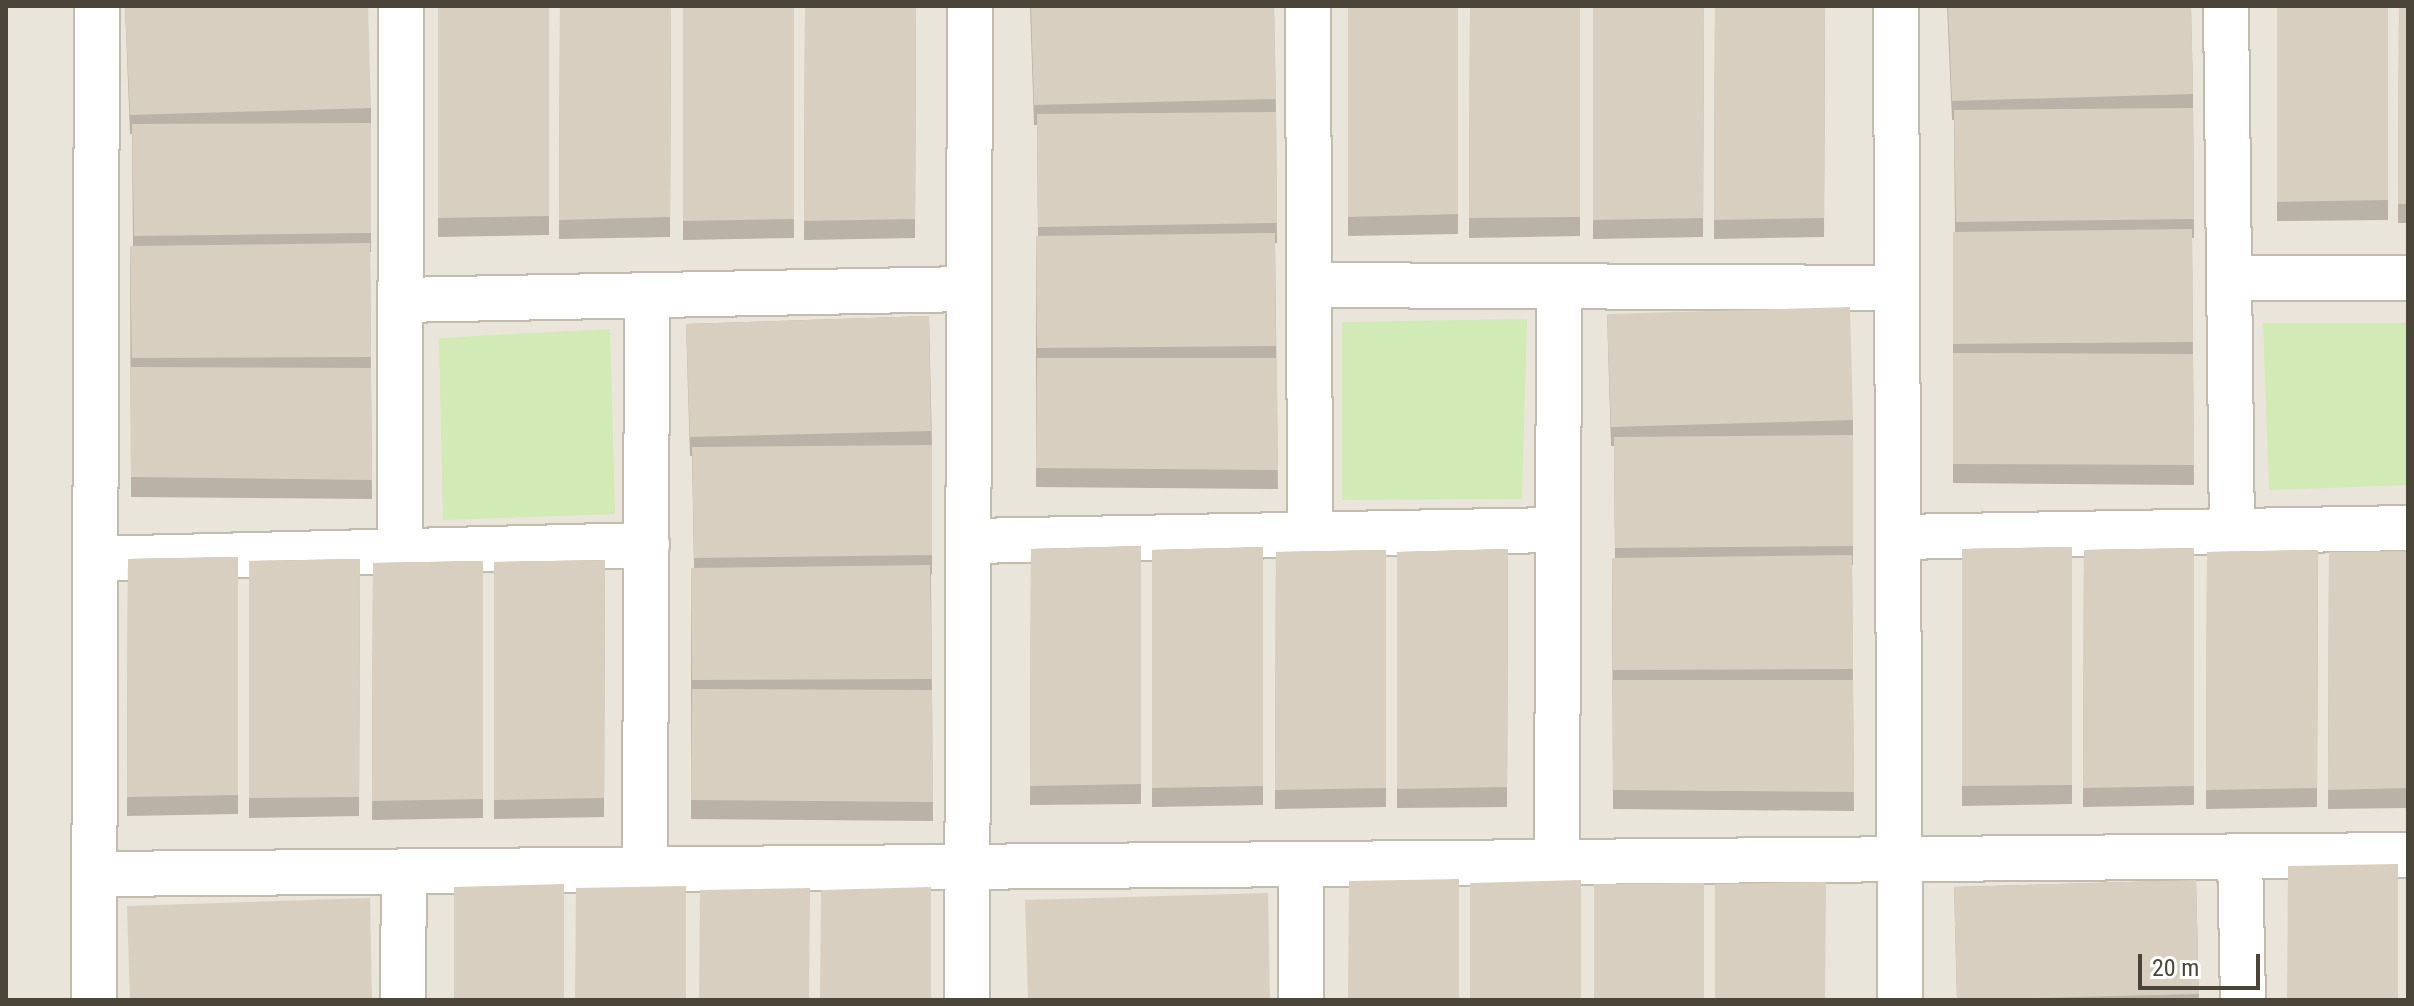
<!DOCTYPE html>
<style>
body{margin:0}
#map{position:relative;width:2414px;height:1006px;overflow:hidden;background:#f6f3ec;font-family:"Roboto Condensed",sans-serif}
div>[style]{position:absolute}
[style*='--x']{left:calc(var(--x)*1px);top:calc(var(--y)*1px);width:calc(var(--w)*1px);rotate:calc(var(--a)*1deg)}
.residential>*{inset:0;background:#eae5da}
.green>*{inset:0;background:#d2eab5}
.roads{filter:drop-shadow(2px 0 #c2bbae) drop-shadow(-2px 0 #c2bbae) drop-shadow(0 2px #c2bbae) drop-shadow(0 -2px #c2bbae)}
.minor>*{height:44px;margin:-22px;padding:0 22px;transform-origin:22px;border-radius:22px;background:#fff}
.wall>*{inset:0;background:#bab2a6}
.building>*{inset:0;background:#d8cfc1}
span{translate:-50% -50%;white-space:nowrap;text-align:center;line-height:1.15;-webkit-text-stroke:6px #fff;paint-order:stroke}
.frame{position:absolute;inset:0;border:8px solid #4b4439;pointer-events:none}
.scale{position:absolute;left:2138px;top:954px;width:122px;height:36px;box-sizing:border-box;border:4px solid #4b4439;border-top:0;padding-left:10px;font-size:24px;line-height:28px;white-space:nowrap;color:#4b4439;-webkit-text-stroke:6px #fff;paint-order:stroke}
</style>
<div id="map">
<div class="residential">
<div style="clip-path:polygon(6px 6px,2408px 6px,2408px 1000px,6px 1000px)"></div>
</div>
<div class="green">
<div style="clip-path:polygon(1527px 319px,1522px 499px,1342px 500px,1342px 322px)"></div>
<div style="clip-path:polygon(2263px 323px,2408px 323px,2408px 485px,2269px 490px)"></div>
<div style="clip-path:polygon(610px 329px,615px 514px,443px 520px,439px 338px)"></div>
</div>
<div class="roads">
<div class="minor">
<div style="--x:1308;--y:6;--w:528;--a:89.78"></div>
<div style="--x:1896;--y:6;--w:994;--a:89.77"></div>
<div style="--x:2226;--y:6;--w:525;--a:89.35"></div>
<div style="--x:2230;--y:278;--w:178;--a:0"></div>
<div style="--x:1309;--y:285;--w:588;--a:0.29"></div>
<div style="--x:400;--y:300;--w:569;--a:-1.11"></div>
<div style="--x:1898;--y:537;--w:510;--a:-1.01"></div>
<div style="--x:971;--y:541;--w:585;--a:-1.08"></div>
<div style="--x:400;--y:551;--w:545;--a:-89.89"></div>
<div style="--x:96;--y:559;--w:551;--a:-1.46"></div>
<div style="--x:2240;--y:856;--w:144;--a:88.8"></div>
<div style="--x:1557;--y:861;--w:575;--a:-89.8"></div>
<div style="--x:645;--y:869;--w:574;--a:-89.8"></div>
<div style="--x:94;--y:874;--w:2314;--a:-0.47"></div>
<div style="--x:94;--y:1000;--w:994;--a:-89.83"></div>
<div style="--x:403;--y:1000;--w:129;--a:-89.6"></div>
<div style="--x:967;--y:1000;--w:994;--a:-89.83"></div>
<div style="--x:1301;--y:1000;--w:136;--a:-90"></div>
</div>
</div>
<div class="wall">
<div style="clip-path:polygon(125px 6px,371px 108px,371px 252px,370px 252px,372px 499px,131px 497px,130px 246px,133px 246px,132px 134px,130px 134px)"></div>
<div style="clip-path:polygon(438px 6px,549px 6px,549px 235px,438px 237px)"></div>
<div style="clip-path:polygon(560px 6px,671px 6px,670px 237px,559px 239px)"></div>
<div style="clip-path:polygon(683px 6px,794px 6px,794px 238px,683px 240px)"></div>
<div style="clip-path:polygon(805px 6px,916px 6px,915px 238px,804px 240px)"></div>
<div style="clip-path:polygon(1030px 6px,1274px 6px,1276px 112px,1277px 243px,1275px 243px,1278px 489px,1036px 487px,1036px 236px,1038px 236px,1037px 125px,1034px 125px)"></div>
<div style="clip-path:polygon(1348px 6px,1458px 6px,1458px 234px,1348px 236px)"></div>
<div style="clip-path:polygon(1470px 6px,1580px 6px,1580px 236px,1469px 238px)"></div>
<div style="clip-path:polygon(1593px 6px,1704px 6px,1703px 237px,1593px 239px)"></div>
<div style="clip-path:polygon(1715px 6px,1825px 6px,1824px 237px,1714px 239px)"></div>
<div style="clip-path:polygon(1947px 6px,2191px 6px,2193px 94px,2194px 238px,2192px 238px,2194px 485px,1953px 483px,1953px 232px,1955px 232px,1954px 120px,1952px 120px)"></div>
<div style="clip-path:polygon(2277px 6px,2388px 6px,2388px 220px,2277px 221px)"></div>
<div style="clip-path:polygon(2399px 6px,2408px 6px,2408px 223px,2398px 223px)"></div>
<div style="clip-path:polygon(1607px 314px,1853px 420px,1853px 565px,1852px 565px,1854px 811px,1613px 809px,1612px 558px,1615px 558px,1614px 446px,1611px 446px)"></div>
<div style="clip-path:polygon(929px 316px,932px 445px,932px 574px,931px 575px,933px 821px,691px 819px,691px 568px,694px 568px,692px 456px,690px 456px,686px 324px)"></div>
<div style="clip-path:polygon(1141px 546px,1141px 804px,1030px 805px,1031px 549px)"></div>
<div style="clip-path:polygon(1263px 547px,1263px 805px,1152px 807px,1152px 550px)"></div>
<div style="clip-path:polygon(2072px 547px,2072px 804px,1962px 806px,1962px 549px)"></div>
<div style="clip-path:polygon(2194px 548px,2194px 805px,2083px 807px,2084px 550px)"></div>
<div style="clip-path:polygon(1508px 549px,1507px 807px,1397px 808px,1397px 552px)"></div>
<div style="clip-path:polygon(1386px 550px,1386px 807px,1275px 809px,1276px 552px)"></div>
<div style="clip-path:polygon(2318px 550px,2317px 807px,2206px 809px,2207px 552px)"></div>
<div style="clip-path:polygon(2408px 551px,2408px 808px,2328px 809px,2329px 552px)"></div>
<div style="clip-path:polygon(238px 557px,238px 814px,127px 816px,128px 559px)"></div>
<div style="clip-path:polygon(360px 559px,359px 816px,249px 818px,249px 561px)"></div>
<div style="clip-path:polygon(605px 560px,604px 817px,494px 819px,494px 562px)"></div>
<div style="clip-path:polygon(483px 561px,483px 818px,372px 820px,373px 563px)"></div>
<div style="clip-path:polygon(2196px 880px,2199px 1000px,1957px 1000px,1954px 887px)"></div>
</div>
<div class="building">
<div style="clip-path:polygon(125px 6px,368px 6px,371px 108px,130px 115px)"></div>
<div style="clip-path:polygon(438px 6px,549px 6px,549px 216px,438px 218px)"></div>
<div style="clip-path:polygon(560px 6px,671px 6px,670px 217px,559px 220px)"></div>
<div style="clip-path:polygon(683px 6px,794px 6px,794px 219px,683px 221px)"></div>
<div style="clip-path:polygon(805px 6px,916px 6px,915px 219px,804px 221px)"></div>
<div style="clip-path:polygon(1031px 6px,1274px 6px,1276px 99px,1034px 105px)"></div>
<div style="clip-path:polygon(1348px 6px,1458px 6px,1458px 214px,1348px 217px)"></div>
<div style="clip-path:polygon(1470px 6px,1580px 6px,1580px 217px,1469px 218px)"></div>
<div style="clip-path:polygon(1593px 6px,1704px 6px,1703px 218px,1593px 220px)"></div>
<div style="clip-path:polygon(1715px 6px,1825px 6px,1824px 218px,1714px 220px)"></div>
<div style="clip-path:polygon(1948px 6px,2191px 6px,2193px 94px,1952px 101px)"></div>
<div style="clip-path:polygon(2277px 6px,2388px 6px,2388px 200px,2277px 202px)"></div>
<div style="clip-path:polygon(2399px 6px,2408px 6px,2408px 204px,2398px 204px)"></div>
<div style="clip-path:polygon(2193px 108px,2194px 219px,1956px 222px,1954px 110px)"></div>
<div style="clip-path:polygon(1276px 112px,1277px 223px,1038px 227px,1037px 114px)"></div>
<div style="clip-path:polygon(371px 123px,371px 233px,134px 236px,132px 124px)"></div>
<div style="clip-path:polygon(2192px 229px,2193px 342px,1953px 344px,1953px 232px)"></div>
<div style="clip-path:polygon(1275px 233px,1276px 346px,1037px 348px,1036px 236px)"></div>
<div style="clip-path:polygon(370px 243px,371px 357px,132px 358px,130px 246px)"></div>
<div style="clip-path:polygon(1850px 307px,1853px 420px,1611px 427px,1607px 314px)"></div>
<div style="clip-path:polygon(929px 316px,931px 431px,690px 437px,686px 324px)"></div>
<div style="clip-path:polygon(1953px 353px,2193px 354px,2194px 465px,1953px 464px)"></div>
<div style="clip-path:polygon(1037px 358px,1277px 358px,1278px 470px,1036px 468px)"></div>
<div style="clip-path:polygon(131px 367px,371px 368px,372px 480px,131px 477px)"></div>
<div style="clip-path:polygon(1853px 435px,1853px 546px,1615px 548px,1614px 437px)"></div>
<div style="clip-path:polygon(932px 445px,932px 555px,694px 558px,692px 447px)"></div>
<div style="clip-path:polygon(1141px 546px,1141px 784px,1030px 786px,1031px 549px)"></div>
<div style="clip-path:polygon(1263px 547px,1263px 786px,1152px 788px,1152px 550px)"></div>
<div style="clip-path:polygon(2072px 547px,2072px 785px,1962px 786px,1962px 549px)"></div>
<div style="clip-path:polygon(2194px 548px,2194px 786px,2083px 788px,2084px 550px)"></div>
<div style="clip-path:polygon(1508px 549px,1507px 787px,1397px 789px,1397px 552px)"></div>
<div style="clip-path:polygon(1386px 550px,1386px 788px,1275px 790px,1276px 552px)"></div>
<div style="clip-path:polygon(2318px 550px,2317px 788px,2206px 790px,2207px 552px)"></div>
<div style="clip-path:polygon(2408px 551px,2408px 788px,2328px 790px,2329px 552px)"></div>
<div style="clip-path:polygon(1852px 555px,1853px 669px,1613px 670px,1612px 558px)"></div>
<div style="clip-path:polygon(238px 557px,238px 795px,127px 797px,128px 559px)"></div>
<div style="clip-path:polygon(360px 559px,359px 797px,249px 798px,249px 561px)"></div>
<div style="clip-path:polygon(605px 560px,604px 798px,494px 800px,494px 562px)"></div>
<div style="clip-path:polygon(483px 561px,483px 799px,372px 801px,373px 563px)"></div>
<div style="clip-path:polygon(930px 565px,932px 679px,692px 680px,691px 568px)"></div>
<div style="clip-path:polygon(1613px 680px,1853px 680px,1854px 792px,1613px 790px)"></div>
<div style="clip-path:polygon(692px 689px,932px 690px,933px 802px,691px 800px)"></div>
<div style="clip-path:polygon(2398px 864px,2398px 1000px,2287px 1000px,2288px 866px)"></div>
<div style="clip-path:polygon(1459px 879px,1459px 1000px,1348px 1000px,1349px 881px)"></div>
<div style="clip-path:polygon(1581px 880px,1581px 1000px,1470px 1000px,1470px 883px)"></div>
<div style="clip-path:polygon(2196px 880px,2199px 994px,1957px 1000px,1954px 887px)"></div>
<div style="clip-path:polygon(1826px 882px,1825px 1000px,1715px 1000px,1715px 884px)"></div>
<div style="clip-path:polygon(1704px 883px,1704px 1000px,1594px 1000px,1594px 884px)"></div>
<div style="clip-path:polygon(564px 884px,564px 1000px,454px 1000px,454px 887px)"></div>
<div style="clip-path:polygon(686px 886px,686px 1000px,575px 1000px,576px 888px)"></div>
<div style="clip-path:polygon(931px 887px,931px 1000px,820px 1000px,821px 890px)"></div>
<div style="clip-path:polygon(810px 888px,809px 1000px,699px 1000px,700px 890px)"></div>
<div style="clip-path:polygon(1268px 893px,1270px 1000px,1028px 1000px,1025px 900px)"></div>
<div style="clip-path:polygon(370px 898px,372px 1000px,130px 1000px,127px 906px)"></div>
</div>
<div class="frame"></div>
<div class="scale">20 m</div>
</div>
